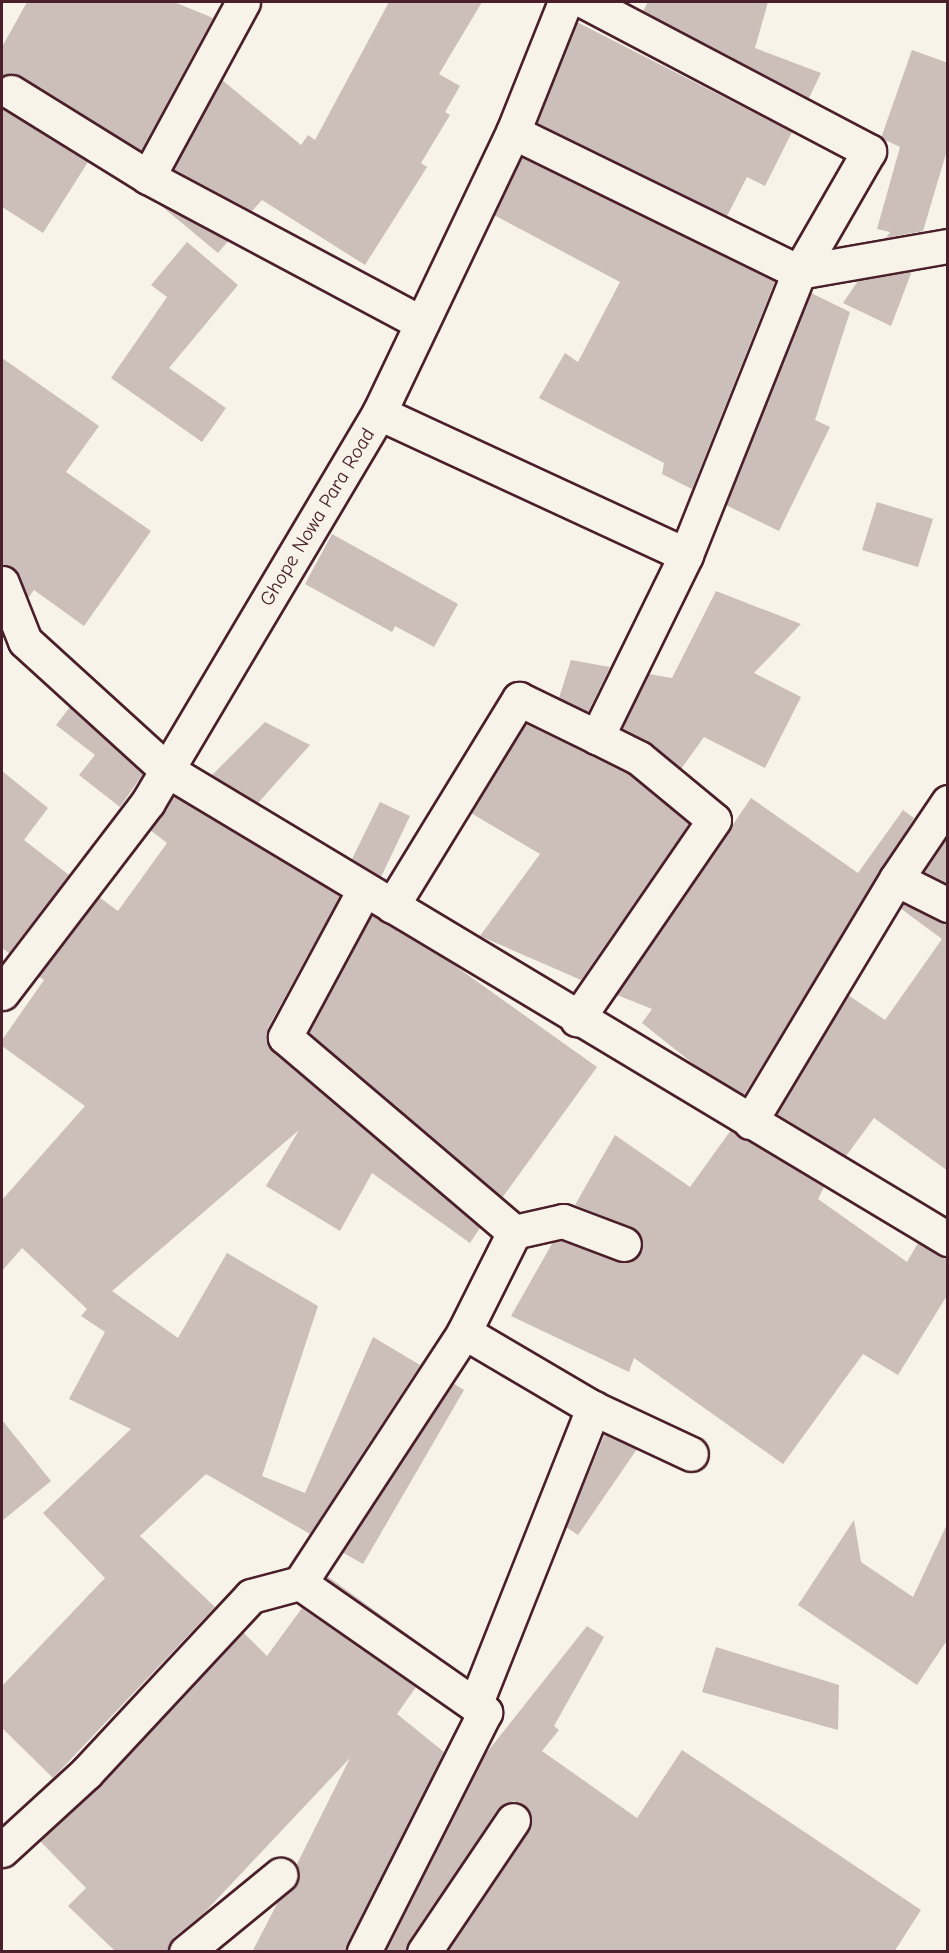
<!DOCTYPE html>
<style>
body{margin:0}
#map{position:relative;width:949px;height:1953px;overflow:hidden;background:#f7f3e8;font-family:"Comic Neue",sans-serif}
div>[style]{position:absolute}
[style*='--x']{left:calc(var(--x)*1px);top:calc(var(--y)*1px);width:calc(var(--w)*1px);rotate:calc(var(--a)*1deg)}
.building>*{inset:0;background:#ccbfb9}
.roads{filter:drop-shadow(2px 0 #4a1f2b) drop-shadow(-2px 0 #4a1f2b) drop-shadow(0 2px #4a1f2b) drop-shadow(0 -2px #4a1f2b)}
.street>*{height:33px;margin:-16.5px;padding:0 16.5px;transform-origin:16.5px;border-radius:16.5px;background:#f7f3e8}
span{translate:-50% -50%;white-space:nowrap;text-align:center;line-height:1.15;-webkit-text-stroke:6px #f7f3e8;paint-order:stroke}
.street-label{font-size:20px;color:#4a1f2b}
.frame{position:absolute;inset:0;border:3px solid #4a1f2b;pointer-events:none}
</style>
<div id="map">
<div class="building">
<div style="clip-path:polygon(27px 2px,174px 2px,213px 18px,141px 151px,21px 76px,2px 76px,2px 47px)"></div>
<div style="clip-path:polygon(389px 2px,482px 2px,439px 74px,460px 86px,445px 112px,450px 115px,421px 163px,427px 167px,365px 265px,262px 200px,252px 211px,173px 169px,222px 80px,301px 145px,308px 135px,315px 140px)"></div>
<div style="clip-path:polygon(648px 2px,768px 2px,755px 48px,821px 73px,809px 98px,643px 11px)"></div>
<div style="clip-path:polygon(577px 22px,792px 132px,765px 186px,747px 177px,727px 216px,537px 123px)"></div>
<div style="clip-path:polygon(912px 50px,948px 63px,948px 147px,923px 231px,886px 238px,890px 232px,877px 229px,900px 147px,881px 138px)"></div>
<div style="clip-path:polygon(2px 108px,88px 162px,43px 233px,2px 207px)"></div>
<div style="clip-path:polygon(522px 157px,775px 281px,692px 489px,662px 474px,664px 463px,539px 398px,565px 353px,578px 362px,620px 282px,494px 215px)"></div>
<div style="clip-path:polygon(159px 204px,228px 241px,218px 253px)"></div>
<div style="clip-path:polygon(187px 242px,238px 285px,169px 368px,226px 408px,202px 442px,111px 378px,167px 297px,151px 285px)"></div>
<div style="clip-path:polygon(912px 271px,891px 326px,843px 303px,858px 281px)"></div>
<div style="clip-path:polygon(811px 293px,850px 312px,815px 420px,830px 427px,779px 531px,726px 505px)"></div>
<div style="clip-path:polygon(2px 358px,99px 426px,66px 472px,151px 531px,84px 626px,34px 590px,28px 598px,14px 569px,2px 565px)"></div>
<div style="clip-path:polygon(877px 502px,933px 519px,918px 567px,862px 550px)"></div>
<div style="clip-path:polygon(332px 534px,458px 604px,434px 647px,395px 626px,392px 632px,305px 584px)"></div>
<div style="clip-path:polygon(716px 591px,801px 624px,754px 673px,801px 697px,765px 768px,704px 737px,681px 769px,651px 743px,622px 729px,649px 674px,672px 678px)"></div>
<div style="clip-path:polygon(571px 660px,610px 667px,588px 712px,559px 698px)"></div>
<div style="clip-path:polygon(70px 707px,143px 774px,120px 807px,79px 775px,95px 755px,56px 725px)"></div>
<div style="clip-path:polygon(265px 722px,310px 745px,258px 803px,212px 775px)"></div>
<div style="clip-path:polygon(526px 724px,629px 774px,689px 824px,581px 980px,480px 936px,540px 854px,471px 813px)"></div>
<div style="clip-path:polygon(2px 771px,48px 808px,24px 840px,69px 875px,9px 953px,2px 948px)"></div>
<div style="clip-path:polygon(174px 796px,340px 896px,268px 1028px,268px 1044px,480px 1228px,470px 1243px,372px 1173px,340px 1231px,266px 1186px,299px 1130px,112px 1291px,178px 1338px,227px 1253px,318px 1306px,262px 1476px,305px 1493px,373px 1337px,420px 1365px,310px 1534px,206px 1474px,140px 1536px,215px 1607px,53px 1778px,2px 1728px,2px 1686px,105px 1578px,43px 1513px,131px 1429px,69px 1399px,105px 1332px,81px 1316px,87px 1309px,22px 1248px,2px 1271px,2px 1200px,85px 1106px,2px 1046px,2px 1040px,44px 980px,38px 976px,99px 897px,118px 911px,167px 843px,150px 830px)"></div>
<div style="clip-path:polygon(751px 798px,858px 873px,903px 810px,914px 818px,744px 1095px,696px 1066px,642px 1023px,652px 1009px,617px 995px)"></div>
<div style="clip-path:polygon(380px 802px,410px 816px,381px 877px,352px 859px)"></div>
<div style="clip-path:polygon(945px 840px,948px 842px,948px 884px,923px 872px)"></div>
<div style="clip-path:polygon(903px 904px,948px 923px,948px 1171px,874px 1118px,846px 1156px,777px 1114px,848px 995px,885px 1020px,942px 939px,900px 908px)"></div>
<div style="clip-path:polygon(372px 915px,451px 963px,597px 1067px,502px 1198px,309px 1033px)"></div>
<div style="clip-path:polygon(731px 1130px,824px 1187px,818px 1199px,907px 1262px,918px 1243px,948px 1258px,948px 1294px,898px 1375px,863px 1354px,783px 1464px,634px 1358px,629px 1372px,511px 1316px,553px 1242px,562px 1241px,618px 1262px,635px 1259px,641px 1251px,642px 1240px,631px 1227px,575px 1205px,615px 1135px,690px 1187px)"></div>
<div style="clip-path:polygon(453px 1383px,464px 1390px,363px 1564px,342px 1552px)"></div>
<div style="clip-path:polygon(2px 1420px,51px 1481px,2px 1521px)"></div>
<div style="clip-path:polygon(605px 1434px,637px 1449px,578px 1535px,566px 1527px)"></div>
<div style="clip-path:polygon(854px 1520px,861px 1562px,913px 1597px,948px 1522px,948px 1639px,917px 1685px,798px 1605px)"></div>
<div style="clip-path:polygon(327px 1576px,439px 1657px,438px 1657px,326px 1578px)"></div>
<div style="clip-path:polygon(302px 1608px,416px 1687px,397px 1714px,444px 1752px,346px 1952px,252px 1952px,279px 1900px,297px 1882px,296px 1866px,350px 1758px,204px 1913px,174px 1937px,168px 1952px,116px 1952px,68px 1906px,86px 1888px,40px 1841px,100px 1786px,243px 1632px,267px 1656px)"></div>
<div style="clip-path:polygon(587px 1626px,604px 1637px,554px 1726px,559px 1730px,542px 1751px,637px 1818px,682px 1750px,921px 1910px,894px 1952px,447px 1952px,529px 1830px,530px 1811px,514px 1801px,497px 1810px,405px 1952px,385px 1952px,484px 1756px)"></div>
<div style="clip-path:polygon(716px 1647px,839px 1685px,838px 1730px,702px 1692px)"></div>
</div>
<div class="roads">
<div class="street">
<div style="--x:586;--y:2;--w:320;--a:27.8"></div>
<div style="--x:869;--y:151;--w:140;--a:120"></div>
<div style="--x:11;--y:92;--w:161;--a:31.8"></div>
<div style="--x:148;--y:177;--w:310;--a:28.1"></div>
<div style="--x:513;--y:132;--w:318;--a:26.1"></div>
<div style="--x:799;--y:272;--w:305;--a:111.8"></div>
<div style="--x:148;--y:177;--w:199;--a:-61.5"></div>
<div style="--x:799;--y:272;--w:151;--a:-9.9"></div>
<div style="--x:379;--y:413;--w:338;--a:24.8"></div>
<div style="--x:686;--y:555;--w:203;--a:116.1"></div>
<div style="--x:597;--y:737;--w:47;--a:26.6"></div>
<div style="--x:639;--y:758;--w:97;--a:39.6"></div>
<div style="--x:714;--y:820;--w:242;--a:124.5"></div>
<div style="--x:2;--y:583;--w:62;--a:68.4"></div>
<div style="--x:25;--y:641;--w:192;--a:42.3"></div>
<div style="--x:167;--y:770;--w:911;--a:30.99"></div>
<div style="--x:896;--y:879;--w:93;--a:-56"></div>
<div style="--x:364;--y:890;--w:167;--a:118.3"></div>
<div style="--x:285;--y:1037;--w:301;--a:40.4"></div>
<div style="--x:392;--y:906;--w:243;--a:-58.5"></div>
<div style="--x:519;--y:699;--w:87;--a:26"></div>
<div style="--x:2;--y:993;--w:240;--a:-52.6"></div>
<div style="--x:148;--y:802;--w:452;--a:-59.3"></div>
<div style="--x:379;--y:413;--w:311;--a:-64.5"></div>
<div style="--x:513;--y:132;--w:140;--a:-68.2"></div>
<div style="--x:750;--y:1122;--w:283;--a:-59"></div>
<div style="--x:896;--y:879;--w:58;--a:26.6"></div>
<div style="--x:464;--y:1332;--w:150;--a:30.5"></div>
<div style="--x:593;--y:1408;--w:108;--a:25.1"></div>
<div style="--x:300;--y:1583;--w:300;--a:-56.8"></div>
<div style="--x:464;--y:1332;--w:112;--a:-63.4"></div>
<div style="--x:514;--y:1232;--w:50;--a:-12.7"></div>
<div style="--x:563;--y:1221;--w:65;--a:20.7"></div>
<div style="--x:475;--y:1705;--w:320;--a:-68.3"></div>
<div style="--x:2;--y:1850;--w:114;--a:-42.5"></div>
<div style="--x:86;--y:1773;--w:242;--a:-47"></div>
<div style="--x:251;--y:1596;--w:51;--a:-14.9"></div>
<div style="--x:300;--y:1583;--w:226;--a:34.9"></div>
<div style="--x:485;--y:1712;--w:269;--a:116.8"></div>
<div style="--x:186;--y:1952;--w:122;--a:-39.3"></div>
<div style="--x:424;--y:1952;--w:159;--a:-56"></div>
</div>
</div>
<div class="street-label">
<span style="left:317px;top:517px;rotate:-59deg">Ghope Nowa Para Road</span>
</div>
<div class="frame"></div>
</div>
